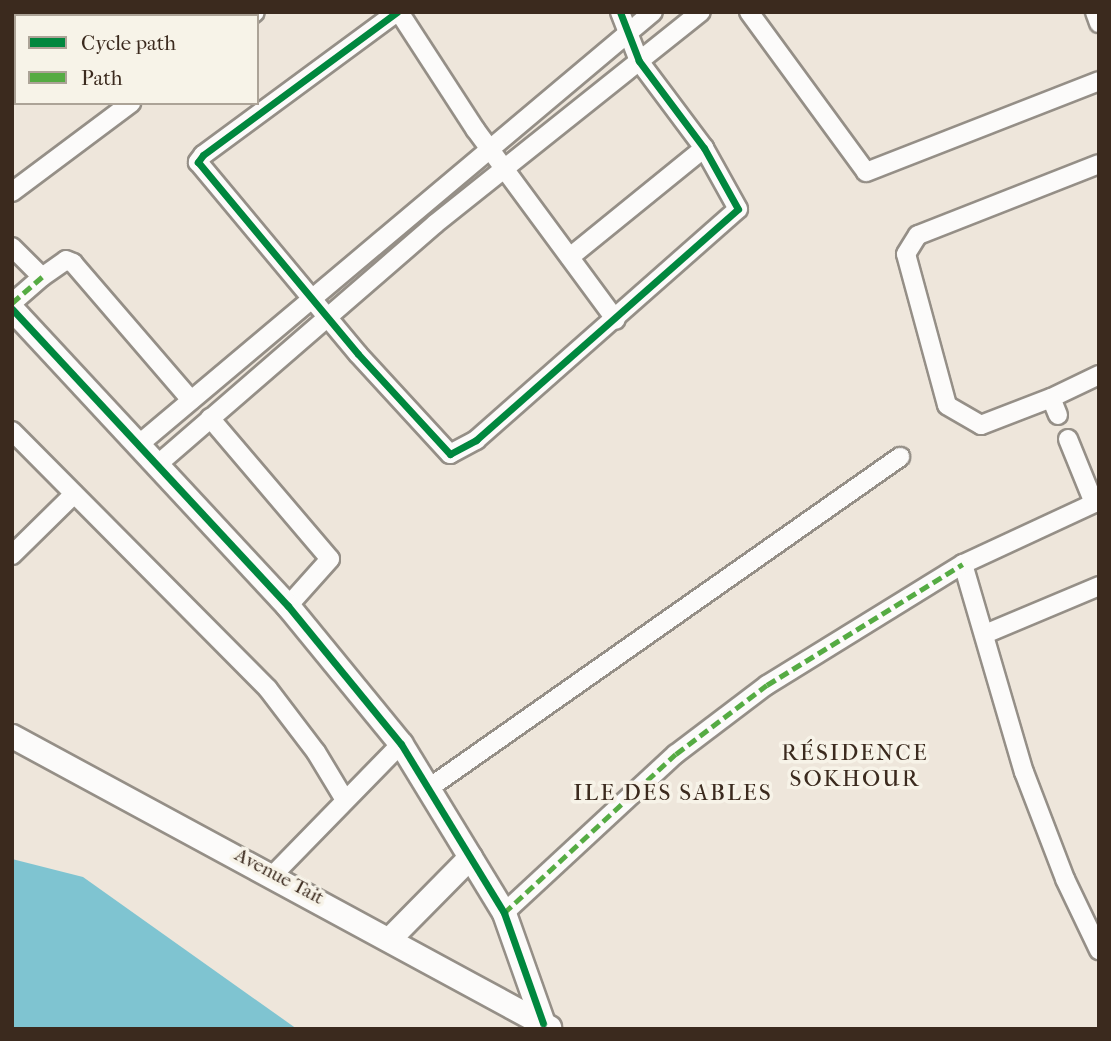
<!DOCTYPE html>
<meta charset="utf-8">
<style>
body{margin:0}
#map{position:relative;width:1111px;height:1041px;overflow:hidden;background:#eee6db;font-family:"IM FELL French Canon",serif}
div>[style]{position:absolute}
[style*='--x']{left:calc(var(--x)*1px);top:calc(var(--y)*1px);width:calc(var(--w)*1px);rotate:calc(var(--a)*1deg)}
.water>*{inset:0;background:#7fc4d1}
.roads{filter:drop-shadow(2px 0 #958f87) drop-shadow(-2px 0 #958f87) drop-shadow(0 2px #958f87) drop-shadow(0 -2px #958f87)}
.minor>*{height:18px;margin:-9px;padding:0 9px;transform-origin:9px;border-radius:9px;background:#fcfbfa}
.tertiary>*{height:23px;margin:-11.5px;padding:0 11.5px;transform-origin:11.5px;border-radius:11.5px;background:#fcfbfa}
.quiet>*{height:5px;margin-top:-2.5px;transform-origin:0;background:repeating-linear-gradient(90deg,#55ab43 0 10px,transparent 0 15px)}
.cycleway>*{height:7px;margin:-3.5px;padding:0 3.5px;transform-origin:3.5px;border-radius:3.5px;background:#00873e}
span{translate:-50% -50%;white-space:nowrap;text-align:center;line-height:1.15;-webkit-text-stroke:7px #f7f3e8;paint-order:stroke}
.street-label{font-size:19px;color:#3b2a1e}
.quarter-label{font-size:23px;color:#3b2a1e;letter-spacing:2px}
.frame{position:absolute;inset:0;border:14px solid #3b2a1e;pointer-events:none}
.legend{position:absolute;left:14px;top:14px;width:245px;height:91px;box-sizing:border-box;background:#f7f3e8;border:2px solid #aca397;margin:0;padding:9px 12px;list-style:none;font-size:21px;color:#3b2a1e}
.legend li{display:flex;align-items:center;gap:14px;height:35px}
.legend b{width:35px;border:2px solid #aca397}
</style>
<div id="map">
<div class="water">
<div style="clip-path:polygon(12px 859px,83px 877px,297px 1029px,12px 1029px)"></div>
</div>
<div class="roads">
<div class="minor">
<div style="--x:38;--y:12;--w:4;--a:63"></div>
<div style="--x:223;--y:12;--w:5;--a:53"></div>
<div style="--x:397;--y:12;--w:241;--a:143.6"></div>
<div style="--x:203;--y:155;--w:9;--a:126"></div>
<div style="--x:198;--y:162;--w:250;--a:50.2"></div>
<div style="--x:358;--y:354;--w:136;--a:47.4"></div>
<div style="--x:450;--y:454;--w:30;--a:-28"></div>
<div style="--x:476;--y:440;--w:349;--a:-41.4"></div>
<div style="--x:738;--y:209;--w:70;--a:-119.1"></div>
<div style="--x:704;--y:148;--w:109;--a:-126.8"></div>
<div style="--x:639;--y:61;--w:53;--a:-111.2"></div>
<div style="--x:399;--y:12;--w:140;--a:57"></div>
<div style="--x:475;--y:129;--w:237;--a:53.6"></div>
<div style="--x:749;--y:12;--w:198;--a:53.8"></div>
<div style="--x:866;--y:172;--w:250;--a:-21.3"></div>
<div style="--x:1095;--y:12;--w:12;--a:70"></div>
<div style="--x:250;--y:16;--w:6;--a:-39"></div>
<div style="--x:12;--y:192;--w:149;--a:-36.8"></div>
<div style="--x:12;--y:247;--w:42;--a:45"></div>
<div style="--x:42;--y:277;--w:29;--a:-35"></div>
<div style="--x:66;--y:260;--w:8;--a:23"></div>
<div style="--x:73;--y:263;--w:181;--a:49.3"></div>
<div style="--x:570;--y:257;--w:173;--a:-39.1"></div>
<div style="--x:12;--y:303;--w:40;--a:-41"></div>
<div style="--x:1051;--y:398;--w:75;--a:158.9"></div>
<div style="--x:981;--y:425;--w:39;--a:-150"></div>
<div style="--x:947;--y:405;--w:156;--a:-105.2"></div>
<div style="--x:906;--y:254;--w:22;--a:-58"></div>
<div style="--x:918;--y:235;--w:194;--a:-21.4"></div>
<div style="--x:1058;--y:415;--w:18;--a:-112"></div>
<div style="--x:1051;--y:398;--w:53;--a:-25.6"></div>
<div style="--x:210;--y:418;--w:185;--a:49.6"></div>
<div style="--x:330;--y:559;--w:63;--a:131.8"></div>
<div style="--x:12;--y:431;--w:363;--a:45.2"></div>
<div style="--x:268;--y:689;--w:79;--a:52.7"></div>
<div style="--x:316;--y:752;--w:56;--a:58.9"></div>
<div style="--x:1068;--y:439;--w:69;--a:67.9"></div>
<div style="--x:137;--y:446;--w:674;--a:-40.07"></div>
<div style="--x:157;--y:465;--w:368;--a:-40.9"></div>
<div style="--x:435;--y:224;--w:340;--a:-38.6"></div>
<div style="--x:12;--y:555;--w:87;--a:-44.5"></div>
<div style="--x:963;--y:564;--w:217;--a:73.7"></div>
<div style="--x:1024;--y:772;--w:115;--a:69"></div>
<div style="--x:1065;--y:879;--w:79;--a:64.4"></div>
<div style="--x:985;--y:634;--w:124;--a:-22.8"></div>
<div style="--x:429;--y:788;--w:576;--a:-35.1"></div>
<div style="--x:274;--y:874;--w:182;--a:-45.7"></div>
<div style="--x:504;--y:913;--w:234;--a:-42.8"></div>
<div style="--x:676;--y:754;--w:114;--a:-37.2"></div>
<div style="--x:767;--y:685;--w:230;--a:-31.7"></div>
<div style="--x:963;--y:564;--w:150;--a:-24.9"></div>
</div>
<div class="tertiary">
<div style="--x:12;--y:309;--w:405;--a:47.1"></div>
<div style="--x:288;--y:606;--w:178;--a:50.7"></div>
<div style="--x:401;--y:744;--w:198;--a:58.6"></div>
<div style="--x:504;--y:913;--w:117;--a:70.5"></div>
<div style="--x:12;--y:736;--w:611;--a:28.45"></div>
<div style="--x:390;--y:938;--w:114;--a:-45.4"></div>
</div>
</div>
<div class="quiet">
<div style="--x:12;--y:303;--w:40;--a:-41"></div>
<div style="--x:504;--y:913;--w:234;--a:-42.8"></div>
<div style="--x:676;--y:754;--w:114;--a:-37.2"></div>
<div style="--x:767;--y:685;--w:230;--a:-31.7"></div>
</div>
<div class="cycleway">
<div style="--x:397;--y:12;--w:241;--a:143.6"></div>
<div style="--x:203;--y:155;--w:9;--a:126"></div>
<div style="--x:198;--y:162;--w:250;--a:50.2"></div>
<div style="--x:358;--y:354;--w:136;--a:47.4"></div>
<div style="--x:450;--y:454;--w:30;--a:-28"></div>
<div style="--x:476;--y:440;--w:349;--a:-41.4"></div>
<div style="--x:738;--y:209;--w:70;--a:-119.1"></div>
<div style="--x:704;--y:148;--w:109;--a:-126.8"></div>
<div style="--x:639;--y:61;--w:53;--a:-111.2"></div>
<div style="--x:12;--y:309;--w:405;--a:47.1"></div>
<div style="--x:288;--y:606;--w:178;--a:50.7"></div>
<div style="--x:401;--y:744;--w:198;--a:58.6"></div>
<div style="--x:504;--y:913;--w:117;--a:70.5"></div>
</div>
<div class="street-label">
<span style="left:279px;top:877px;rotate:28deg">Avenue Tait</span>
</div>
<div class="quarter-label">
<span style="left:855px;top:766px">RÉSIDENCE<br>SOKHOUR</span>
<span style="left:673px;top:793px">ILE DES SABLES</span>
</div>
<div class="frame"></div>
<ul class="legend">
<li><b style="height:9px;background:#00873e"></b>Cycle path</li>
<li><b style="height:9px;background:#55ab43"></b>Path</li>
</ul>
</div>
